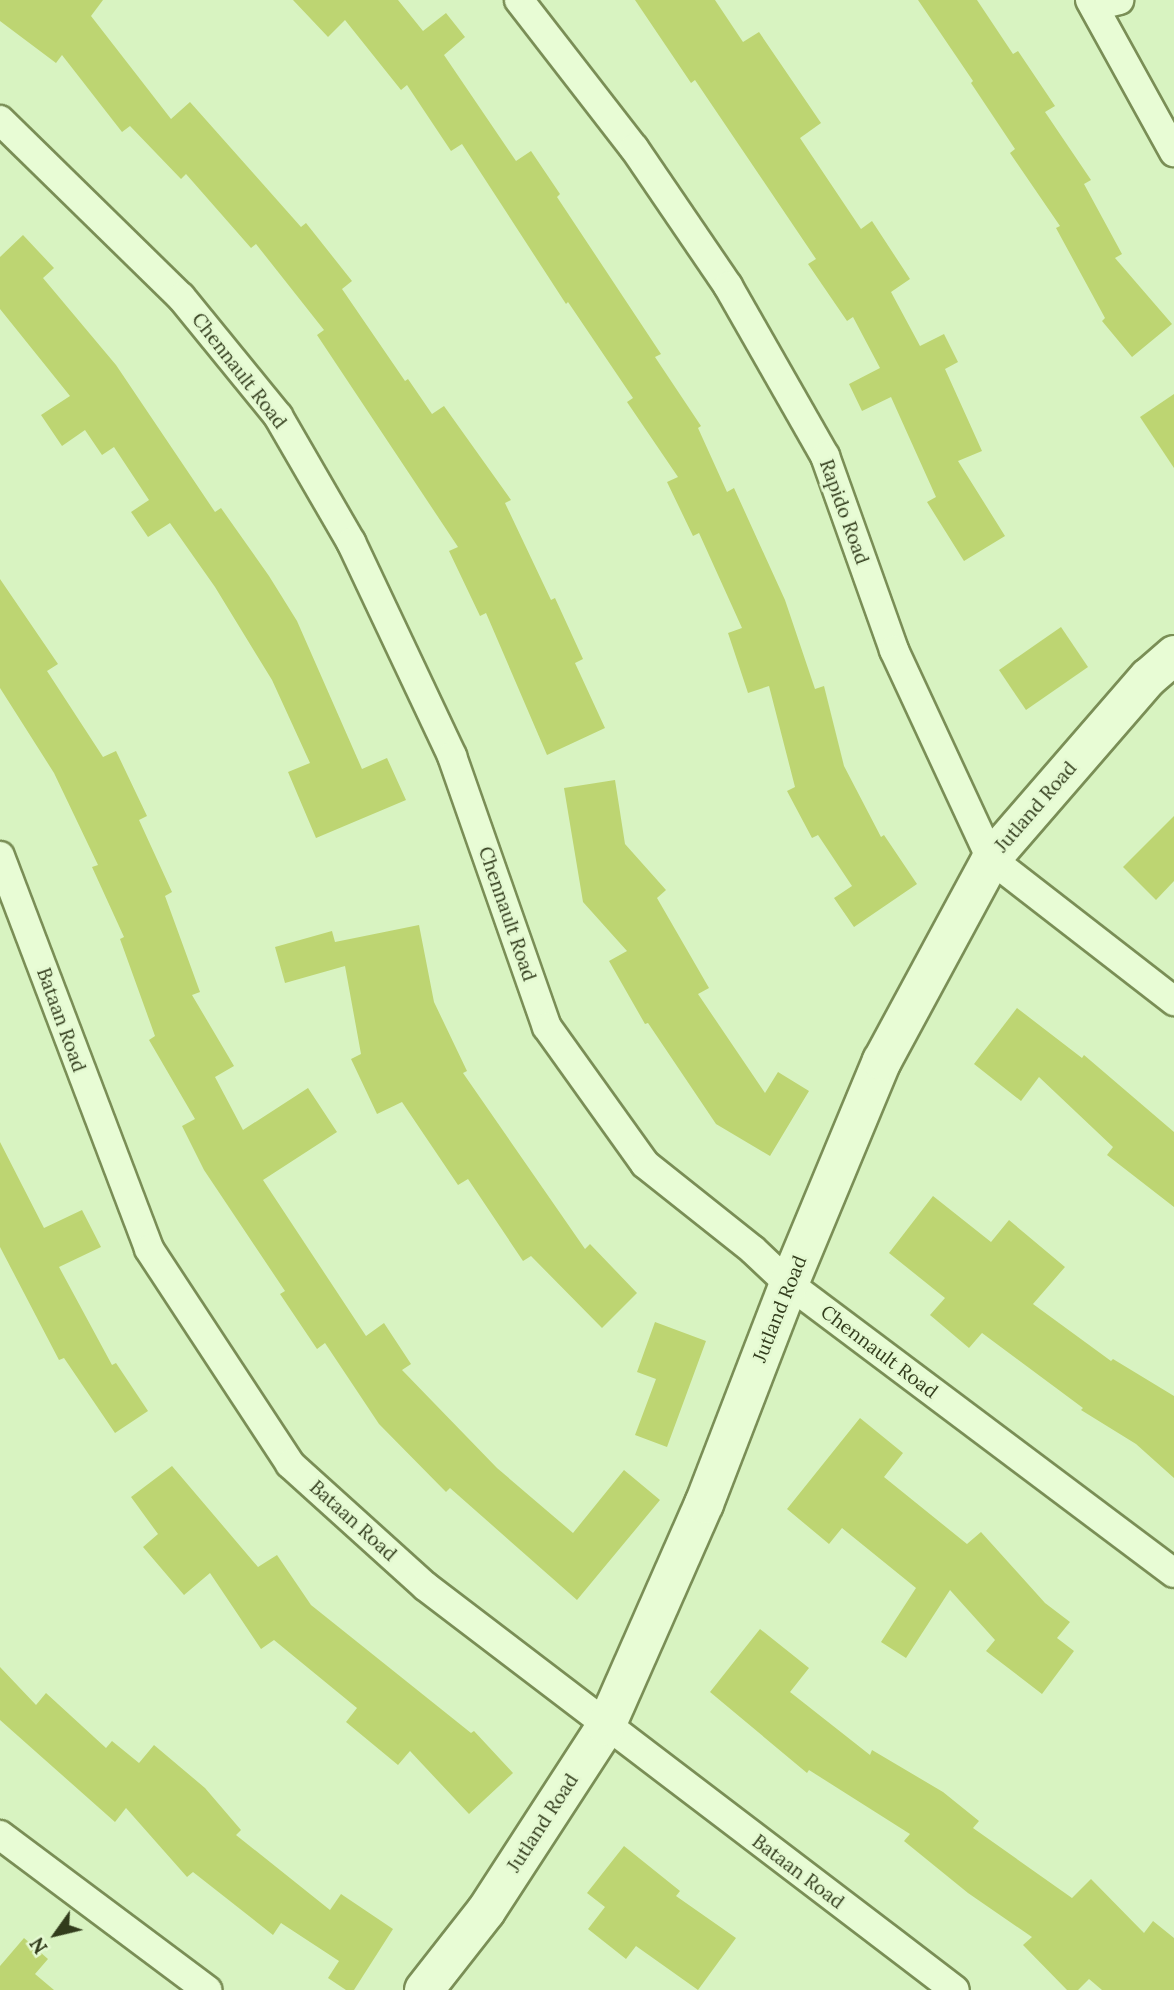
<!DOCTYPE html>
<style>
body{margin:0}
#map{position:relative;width:1174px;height:1990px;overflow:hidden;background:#d8f3c1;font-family:Lora,serif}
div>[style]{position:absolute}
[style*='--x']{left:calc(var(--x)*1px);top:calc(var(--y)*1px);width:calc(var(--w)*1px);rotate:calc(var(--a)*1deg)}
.building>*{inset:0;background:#bdd572}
.roads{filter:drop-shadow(2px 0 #7a8e56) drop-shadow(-2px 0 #7a8e56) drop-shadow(0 2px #7a8e56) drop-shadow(0 -2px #7a8e56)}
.street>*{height:28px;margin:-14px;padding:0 14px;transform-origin:14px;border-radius:14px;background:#e8fcd5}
.secondary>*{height:38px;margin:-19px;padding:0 19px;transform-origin:19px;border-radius:19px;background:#e8fcd5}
span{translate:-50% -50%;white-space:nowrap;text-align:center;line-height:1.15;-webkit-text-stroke:5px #e4f9d1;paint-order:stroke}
.street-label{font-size:19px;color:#323c1c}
.north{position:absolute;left:21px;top:1899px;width:70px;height:70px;-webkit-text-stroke:5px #e4f9d1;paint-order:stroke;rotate:236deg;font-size:19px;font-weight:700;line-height:28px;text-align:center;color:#323c1c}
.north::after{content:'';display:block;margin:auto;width:24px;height:32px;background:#323c1c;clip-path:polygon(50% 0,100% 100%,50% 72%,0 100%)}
</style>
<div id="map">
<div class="building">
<div style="clip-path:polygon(0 0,103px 0,91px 16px,171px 119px,190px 102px,301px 227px,306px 223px,352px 281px,342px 289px,405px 381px,408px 379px,432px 414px,444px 406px,511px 500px,505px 503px,551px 600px,555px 598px,583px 659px,575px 663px,605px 728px,547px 755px,486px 613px,480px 616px,449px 551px,458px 547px,317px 335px,324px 330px,256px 244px,251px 248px,186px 174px,181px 179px,130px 126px,122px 132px,62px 55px,56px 63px,0 21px)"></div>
<div style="clip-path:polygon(293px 0,398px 0,423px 31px,446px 13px,465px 37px,444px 55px,516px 161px,531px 151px,560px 194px,557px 197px,661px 354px,655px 357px,701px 426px,698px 428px,727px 492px,734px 488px,785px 600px,815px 689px,824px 686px,844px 766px,881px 837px,884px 835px,917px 884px,854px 927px,834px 898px,852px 886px,818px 835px,812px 838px,787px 791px,795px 787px,769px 686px,748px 693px,728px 633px,742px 628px,699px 533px,693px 536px,667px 482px,678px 477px,627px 402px,633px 398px,568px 302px,566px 304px,462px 144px,451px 151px,407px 85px,401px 90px,345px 20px,328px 37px)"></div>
<div style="clip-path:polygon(635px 0,715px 0,743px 42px,759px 32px,821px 123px,800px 138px,861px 229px,872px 221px,910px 279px,891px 292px,920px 346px,944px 334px,958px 362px,945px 369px,982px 451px,958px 461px,1005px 536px,964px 561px,927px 502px,936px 497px,891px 397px,862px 411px,849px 384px,880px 368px,853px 317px,847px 321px,808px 264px,816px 259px,695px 80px,691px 83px)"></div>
<div style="clip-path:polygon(918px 0,977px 0,1013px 54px,1018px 51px,1055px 106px,1045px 112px,1091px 180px,1084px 184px,1122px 254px,1115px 258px,1172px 324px,1132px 357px,1102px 321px,1105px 318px,1056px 228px,1060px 226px,1010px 153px,1015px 149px,971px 83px,973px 81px)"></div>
<div style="clip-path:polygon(23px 235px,54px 268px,43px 278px,116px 365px,215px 512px,221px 508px,269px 576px,297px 621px,362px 769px,387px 758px,406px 800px,316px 838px,288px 772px,310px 763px,272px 680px,215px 587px,170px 523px,148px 537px,131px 512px,149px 500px,114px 447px,102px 455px,85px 430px,62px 446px,41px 415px,70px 396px,0 309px,0 257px)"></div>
<div style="clip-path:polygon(1174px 394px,1174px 468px,1140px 417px)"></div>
<div style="clip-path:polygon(0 579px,58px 664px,47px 671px,103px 757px,116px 751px,147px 816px,139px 820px,172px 892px,165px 896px,200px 992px,192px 995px,234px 1066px,215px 1077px,243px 1130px,308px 1088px,337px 1132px,263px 1180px,366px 1336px,384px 1323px,411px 1364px,402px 1370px,497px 1468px,573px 1533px,624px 1470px,660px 1500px,577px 1600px,450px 1488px,446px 1492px,379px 1424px,325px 1343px,317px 1349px,280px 1294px,285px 1291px,204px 1170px,182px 1126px,195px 1119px,149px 1040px,155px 1036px,120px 939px,124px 937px,92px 867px,98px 865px,54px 773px,0 688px)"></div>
<div style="clip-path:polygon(1061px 627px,1088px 667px,1026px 710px,999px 670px)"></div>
<div style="clip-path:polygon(615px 780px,625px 844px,666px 890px,657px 898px,709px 988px,698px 994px,765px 1093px,778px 1072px,809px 1091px,770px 1156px,716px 1124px,648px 1023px,645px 1024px,609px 961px,627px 951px,583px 902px,564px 788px)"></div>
<div style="clip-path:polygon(1174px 816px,1174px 881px,1156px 900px,1123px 867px)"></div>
<div style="clip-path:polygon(419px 925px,434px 1002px,467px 1071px,463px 1073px,585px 1249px,590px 1244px,637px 1293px,602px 1328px,531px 1256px,523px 1261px,468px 1179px,458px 1185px,402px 1102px,377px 1114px,351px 1059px,361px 1054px,345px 966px,285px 983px,275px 947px,332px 931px,335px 942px)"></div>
<div style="clip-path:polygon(1017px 1008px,1082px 1058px,1084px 1055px,1174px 1132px,1174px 1207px,1107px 1155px,1113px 1147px,1039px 1077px,1021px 1101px,974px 1064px)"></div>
<div style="clip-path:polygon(0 1142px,44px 1228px,82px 1210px,101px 1247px,59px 1267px,112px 1365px,116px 1363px,148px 1411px,115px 1433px,64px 1358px,59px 1360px,0 1247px)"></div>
<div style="clip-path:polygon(933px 1196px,991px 1242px,1009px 1220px,1065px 1267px,1033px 1304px,1111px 1361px,1113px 1359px,1174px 1396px,1174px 1478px,1136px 1444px,1081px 1410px,1083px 1408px,982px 1333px,969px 1348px,930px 1315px,945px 1298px,889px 1253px)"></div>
<div style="clip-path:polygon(655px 1322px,706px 1341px,667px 1447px,635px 1435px,656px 1379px,637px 1372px)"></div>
<div style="clip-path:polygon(860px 1418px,903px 1453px,884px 1477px,967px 1544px,981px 1532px,1045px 1603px,1070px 1622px,1057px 1638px,1074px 1651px,1042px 1694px,986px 1651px,995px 1640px,950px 1590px,906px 1658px,881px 1642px,916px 1588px,842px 1528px,829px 1544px,787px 1509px)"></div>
<div style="clip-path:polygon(172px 1466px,258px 1567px,277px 1555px,311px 1605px,471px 1733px,474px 1731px,513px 1773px,469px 1814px,410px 1751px,398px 1765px,346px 1722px,357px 1708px,274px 1640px,261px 1649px,210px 1573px,184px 1595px,143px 1547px,158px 1534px,131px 1497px)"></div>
<div style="clip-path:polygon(760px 1629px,809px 1668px,790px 1692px,870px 1755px,872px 1750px,943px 1792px,979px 1821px,973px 1828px,1072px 1898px,1091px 1879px,1144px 1933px,1153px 1921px,1174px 1938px,1174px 1990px,1102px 1990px,1089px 1979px,1078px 1990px,1067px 1990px,1023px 1945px,1032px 1937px,968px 1893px,904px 1841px,910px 1834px,809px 1770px,807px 1773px,710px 1692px)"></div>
<div style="clip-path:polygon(0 1667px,36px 1705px,46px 1693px,106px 1748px,112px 1741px,139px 1763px,154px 1745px,205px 1788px,241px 1830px,236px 1835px,330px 1910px,341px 1894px,393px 1929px,354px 1990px,346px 1990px,328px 1978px,339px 1961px,281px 1923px,273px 1935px,193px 1872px,187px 1877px,126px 1808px,115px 1822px,0 1720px)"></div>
<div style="clip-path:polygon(624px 1846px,680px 1891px,676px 1896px,736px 1938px,698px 1990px,636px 1946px,626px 1959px,588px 1929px,605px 1907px,587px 1893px)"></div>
<div style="clip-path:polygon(24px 1938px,48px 1959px,35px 1974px,54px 1990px,0 1990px,0 1966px)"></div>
</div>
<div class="roads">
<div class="street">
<div style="--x:519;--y:0;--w:187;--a:52.2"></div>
<div style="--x:634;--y:148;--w:167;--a:55.7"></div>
<div style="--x:728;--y:286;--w:196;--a:60.3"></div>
<div style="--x:825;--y:456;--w:206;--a:70.4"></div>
<div style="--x:894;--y:650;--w:230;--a:65.1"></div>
<div style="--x:991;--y:859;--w:232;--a:37.8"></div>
<div style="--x:1090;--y:0;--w:174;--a:61.1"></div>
<div style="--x:1094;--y:6;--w:26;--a:-13"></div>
<div style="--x:0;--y:120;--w:253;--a:44.4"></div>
<div style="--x:181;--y:297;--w:154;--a:50.8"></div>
<div style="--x:278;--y:416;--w:146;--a:59.9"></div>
<div style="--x:351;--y:542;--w:237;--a:64.7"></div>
<div style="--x:452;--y:756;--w:287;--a:70.7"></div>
<div style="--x:547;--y:1027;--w:168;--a:54.4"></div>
<div style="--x:645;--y:1164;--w:138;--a:38.5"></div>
<div style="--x:753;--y:1250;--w:50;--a:43.4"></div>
<div style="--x:789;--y:1284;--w:481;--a:36.9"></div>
<div style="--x:0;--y:856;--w:420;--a:69.2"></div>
<div style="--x:149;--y:1249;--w:257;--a:56.7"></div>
<div style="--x:290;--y:1464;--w:182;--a:42.1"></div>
<div style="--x:425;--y:1586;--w:666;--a:37.32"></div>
<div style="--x:0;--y:1835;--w:259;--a:36.8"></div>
</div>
<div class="secondary">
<div style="--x:424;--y:1990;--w:100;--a:-51.9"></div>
<div style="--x:486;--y:1911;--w:221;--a:-57"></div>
<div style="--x:606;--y:1726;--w:243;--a:-66.2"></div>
<div style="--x:704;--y:1504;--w:236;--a:-68.9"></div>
<div style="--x:789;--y:1284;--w:242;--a:-67.4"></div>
<div style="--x:882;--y:1061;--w:230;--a:-61.6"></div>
<div style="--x:991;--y:859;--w:240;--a:-49.1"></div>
<div style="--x:1148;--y:678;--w:35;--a:-41"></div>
</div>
</div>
<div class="street-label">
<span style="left:239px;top:371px;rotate:52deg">Chennault Road</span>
<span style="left:844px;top:512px;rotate:70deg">Rapido Road</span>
<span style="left:1036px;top:807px;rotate:-49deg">Jutland Road</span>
<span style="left:507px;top:914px;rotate:71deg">Chennault Road</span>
<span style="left:61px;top:1020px;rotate:70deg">Bataan Road</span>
<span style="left:780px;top:1309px;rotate:-68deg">Jutland Road</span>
<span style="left:879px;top:1352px;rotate:37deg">Chennault Road</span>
<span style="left:353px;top:1521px;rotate:42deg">Bataan Road</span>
<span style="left:543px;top:1823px;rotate:-57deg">Jutland Road</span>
<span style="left:798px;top:1872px;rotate:37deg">Bataan Road</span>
</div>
<div class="north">N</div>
</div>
